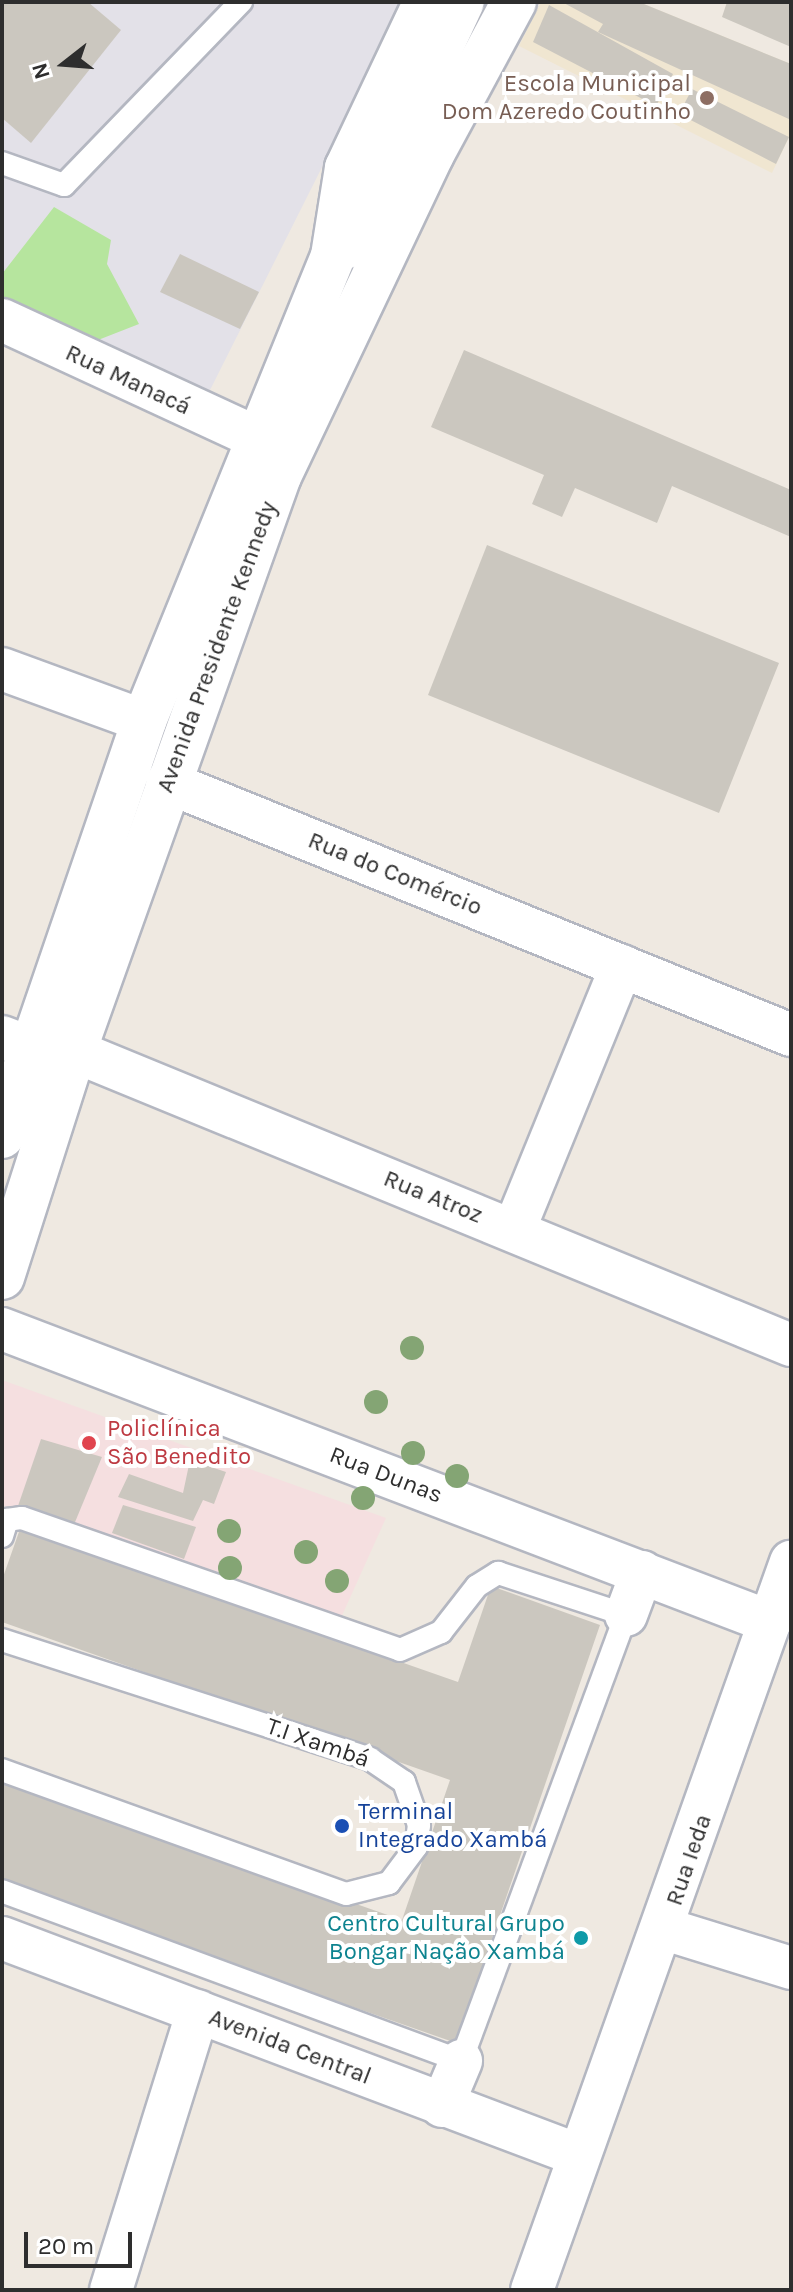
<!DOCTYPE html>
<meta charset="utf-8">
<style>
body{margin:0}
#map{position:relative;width:793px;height:2292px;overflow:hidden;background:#efe9e1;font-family:Karla,sans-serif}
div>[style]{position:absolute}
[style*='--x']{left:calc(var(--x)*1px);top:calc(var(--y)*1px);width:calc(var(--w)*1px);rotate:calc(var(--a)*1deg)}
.industrial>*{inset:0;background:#e3e1e8}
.education>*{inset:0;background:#f0e6d1}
.medical>*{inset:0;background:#f5dfe0}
.green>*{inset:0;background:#b6e59e}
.building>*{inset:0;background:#cbc7bf}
.roads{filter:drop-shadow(2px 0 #b4b7c1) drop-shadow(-2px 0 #b4b7c1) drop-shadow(0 2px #b4b7c1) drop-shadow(0 -2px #b4b7c1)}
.service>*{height:22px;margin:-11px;padding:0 11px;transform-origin:11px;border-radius:11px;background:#fff}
.minor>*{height:42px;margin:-21px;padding:0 21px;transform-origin:21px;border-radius:21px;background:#fff}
.secondary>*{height:44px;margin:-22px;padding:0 22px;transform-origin:22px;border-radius:22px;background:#fff}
.trees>*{width:24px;height:24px;margin:-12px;border-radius:50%;background:#84a574}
.dots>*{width:22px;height:22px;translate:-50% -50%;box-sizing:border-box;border:4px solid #fff;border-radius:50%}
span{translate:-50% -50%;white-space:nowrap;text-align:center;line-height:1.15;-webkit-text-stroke:8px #fff;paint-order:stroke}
.education-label{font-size:24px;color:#785e54}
.right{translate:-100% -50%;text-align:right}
.street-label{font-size:24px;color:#2e2e2e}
.health-label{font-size:24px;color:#be3a42}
.left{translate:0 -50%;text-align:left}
.transit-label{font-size:24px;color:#164399}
.culture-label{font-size:24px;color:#0d838f}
.frame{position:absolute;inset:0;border:4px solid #2e2e2e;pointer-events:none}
.north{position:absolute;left:24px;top:24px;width:80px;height:80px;-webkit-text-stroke:6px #fff;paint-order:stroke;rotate:253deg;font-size:22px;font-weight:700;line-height:32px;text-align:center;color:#2e2e2e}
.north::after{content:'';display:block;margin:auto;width:28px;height:36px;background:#2e2e2e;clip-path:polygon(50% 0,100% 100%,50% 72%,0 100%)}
.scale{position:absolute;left:24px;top:2232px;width:108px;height:36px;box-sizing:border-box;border:4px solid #2e2e2e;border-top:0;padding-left:10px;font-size:24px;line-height:28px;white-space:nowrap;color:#2e2e2e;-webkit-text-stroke:6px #fff;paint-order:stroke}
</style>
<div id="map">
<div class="industrial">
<div style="clip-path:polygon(2px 2px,405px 2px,205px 400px,2px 313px)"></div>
</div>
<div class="education">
<div style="clip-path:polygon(541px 2px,639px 2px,791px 64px,791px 133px,772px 173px,519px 46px)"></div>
</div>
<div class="medical">
<div style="clip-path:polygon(2px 1380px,386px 1518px,340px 1620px,2px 1505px)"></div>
</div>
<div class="green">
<div style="clip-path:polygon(54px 207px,111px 240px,107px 264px,139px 324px,75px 349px,2px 306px,2px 274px)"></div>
</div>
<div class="building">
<div style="clip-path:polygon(2px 2px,88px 2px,121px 30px,31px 143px,2px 118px)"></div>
<div style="clip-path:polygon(562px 2px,639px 2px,791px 64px,791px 120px,598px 32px,603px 24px)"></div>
<div style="clip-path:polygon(727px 2px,791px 2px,791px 47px,722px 17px)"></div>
<div style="clip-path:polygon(549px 5px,673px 74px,656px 106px,533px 42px)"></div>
<div style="clip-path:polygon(692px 89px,789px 137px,776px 164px,679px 114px)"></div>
<div style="clip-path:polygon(180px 254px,259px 292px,240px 329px,160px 292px)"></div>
<div style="clip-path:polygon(464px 350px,791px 490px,791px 537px,672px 486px,657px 523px,575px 488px,562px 517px,532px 504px,544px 475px,431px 427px)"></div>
<div style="clip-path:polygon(487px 545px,779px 663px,719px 813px,428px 695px)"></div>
<div style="clip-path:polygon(41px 1439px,102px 1457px,73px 1527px,18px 1506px)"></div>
<div style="clip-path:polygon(190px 1460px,226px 1472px,214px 1504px,203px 1500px,193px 1521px,118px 1497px,129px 1474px,183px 1493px)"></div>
<div style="clip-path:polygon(123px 1505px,196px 1527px,184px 1559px,112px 1533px)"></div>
<div style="clip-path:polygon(20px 1529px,458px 1682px,491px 1586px,600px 1625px,456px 2043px,2px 1884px,2px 1780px,402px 1920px,450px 1780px,2px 1622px,2px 1580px)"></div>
</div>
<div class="roads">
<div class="service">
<div style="--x:2;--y:163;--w:66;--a:19.5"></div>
<div style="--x:64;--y:185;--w:255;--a:-46"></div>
<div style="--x:2;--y:1536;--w:17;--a:-73"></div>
<div style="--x:7;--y:1520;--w:15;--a:-8"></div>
<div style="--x:22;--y:1518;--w:400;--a:19.2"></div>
<div style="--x:400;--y:1650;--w:45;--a:-23.7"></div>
<div style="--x:441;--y:1632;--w:58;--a:-52"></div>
<div style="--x:477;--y:1586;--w:25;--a:-32"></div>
<div style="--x:498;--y:1573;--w:135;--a:18.2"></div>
<div style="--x:626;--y:1615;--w:476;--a:110.3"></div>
<div style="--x:461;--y:2061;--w:489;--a:-159.7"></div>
<div style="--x:2;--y:1640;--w:387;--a:17.9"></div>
<div style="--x:370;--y:1759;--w:41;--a:34.1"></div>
<div style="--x:404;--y:1782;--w:46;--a:70.8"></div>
<div style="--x:419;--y:1825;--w:22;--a:98"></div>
<div style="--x:416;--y:1847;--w:45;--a:126.9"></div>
<div style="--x:389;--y:1883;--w:44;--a:165.7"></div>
<div style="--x:346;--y:1894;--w:366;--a:-160.2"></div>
</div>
<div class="minor">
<div style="--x:2;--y:320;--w:279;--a:24.8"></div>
<div style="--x:2;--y:669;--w:151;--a:20.1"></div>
<div style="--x:167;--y:782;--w:673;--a:22.07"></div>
<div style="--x:2;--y:1037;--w:31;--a:21"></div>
<div style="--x:74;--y:1051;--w:775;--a:22.3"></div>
<div style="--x:514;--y:1230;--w:285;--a:-67.8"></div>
<div style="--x:2;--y:1329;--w:822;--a:20.88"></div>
<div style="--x:626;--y:1615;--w:46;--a:-69.6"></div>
<div style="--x:665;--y:1929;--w:132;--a:17.2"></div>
<div style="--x:2;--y:1938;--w:616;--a:20.64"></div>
<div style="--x:442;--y:2106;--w:49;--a:-67.1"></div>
<div style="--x:111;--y:2290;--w:292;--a:-72.7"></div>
<div style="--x:532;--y:2290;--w:773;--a:-70.42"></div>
</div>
<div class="secondary">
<div style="--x:348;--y:246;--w:269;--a:-65"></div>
<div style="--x:2;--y:1136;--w:439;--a:-71.1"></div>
<div style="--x:144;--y:721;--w:502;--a:-67.88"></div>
<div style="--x:333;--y:256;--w:89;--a:-81"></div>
<div style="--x:347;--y:168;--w:184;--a:-64.6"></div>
<div style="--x:2;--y:1277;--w:237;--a:-72.3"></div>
<div style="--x:74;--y:1051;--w:610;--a:-70.38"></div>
<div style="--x:279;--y:476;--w:357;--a:-64.6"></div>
<div style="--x:432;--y:154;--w:173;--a:-61.7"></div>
</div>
</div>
<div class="trees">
<div style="left:412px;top:1348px"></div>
<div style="left:376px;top:1402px"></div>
<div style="left:413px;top:1453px"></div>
<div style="left:457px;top:1476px"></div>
<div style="left:363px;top:1498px"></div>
<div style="left:229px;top:1531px"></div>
<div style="left:306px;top:1552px"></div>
<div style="left:230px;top:1568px"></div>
<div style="left:337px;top:1581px"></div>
</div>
<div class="dots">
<div style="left:707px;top:98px;background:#8d6e63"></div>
<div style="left:89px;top:1443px;background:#e0444e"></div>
<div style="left:342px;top:1826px;background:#1a4fb4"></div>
<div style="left:581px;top:1938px;background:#0f9aa8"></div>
</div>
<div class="education-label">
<span class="right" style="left:691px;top:98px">Escola Municipal<br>Dom Azeredo Coutinho</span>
</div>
<div class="street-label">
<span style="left:128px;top:380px;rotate:25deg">Rua Manacá</span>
<span style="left:217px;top:647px;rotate:-70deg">Avenida Presidente Kennedy</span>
<span style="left:395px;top:874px;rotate:22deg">Rua do Comércio</span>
<span style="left:433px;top:1197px;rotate:22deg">Rua Atroz</span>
<span style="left:386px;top:1475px;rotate:21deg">Rua Dunas</span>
<span style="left:318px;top:1743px;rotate:19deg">T.I Xambá</span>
<span style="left:689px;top:1860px;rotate:-71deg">Rua Ieda</span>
<span style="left:290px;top:2047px;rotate:21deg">Avenida Central</span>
</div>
<div class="health-label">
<span class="left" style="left:107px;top:1443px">Policlínica<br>São Benedito</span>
</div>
<div class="transit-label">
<span class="left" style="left:358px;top:1826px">Terminal<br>Integrado Xambá</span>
</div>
<div class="culture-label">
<span class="right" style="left:565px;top:1938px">Centro Cultural Grupo<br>Bongar Nação Xambá</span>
</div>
<div class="frame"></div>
<div class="north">N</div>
<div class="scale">20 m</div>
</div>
